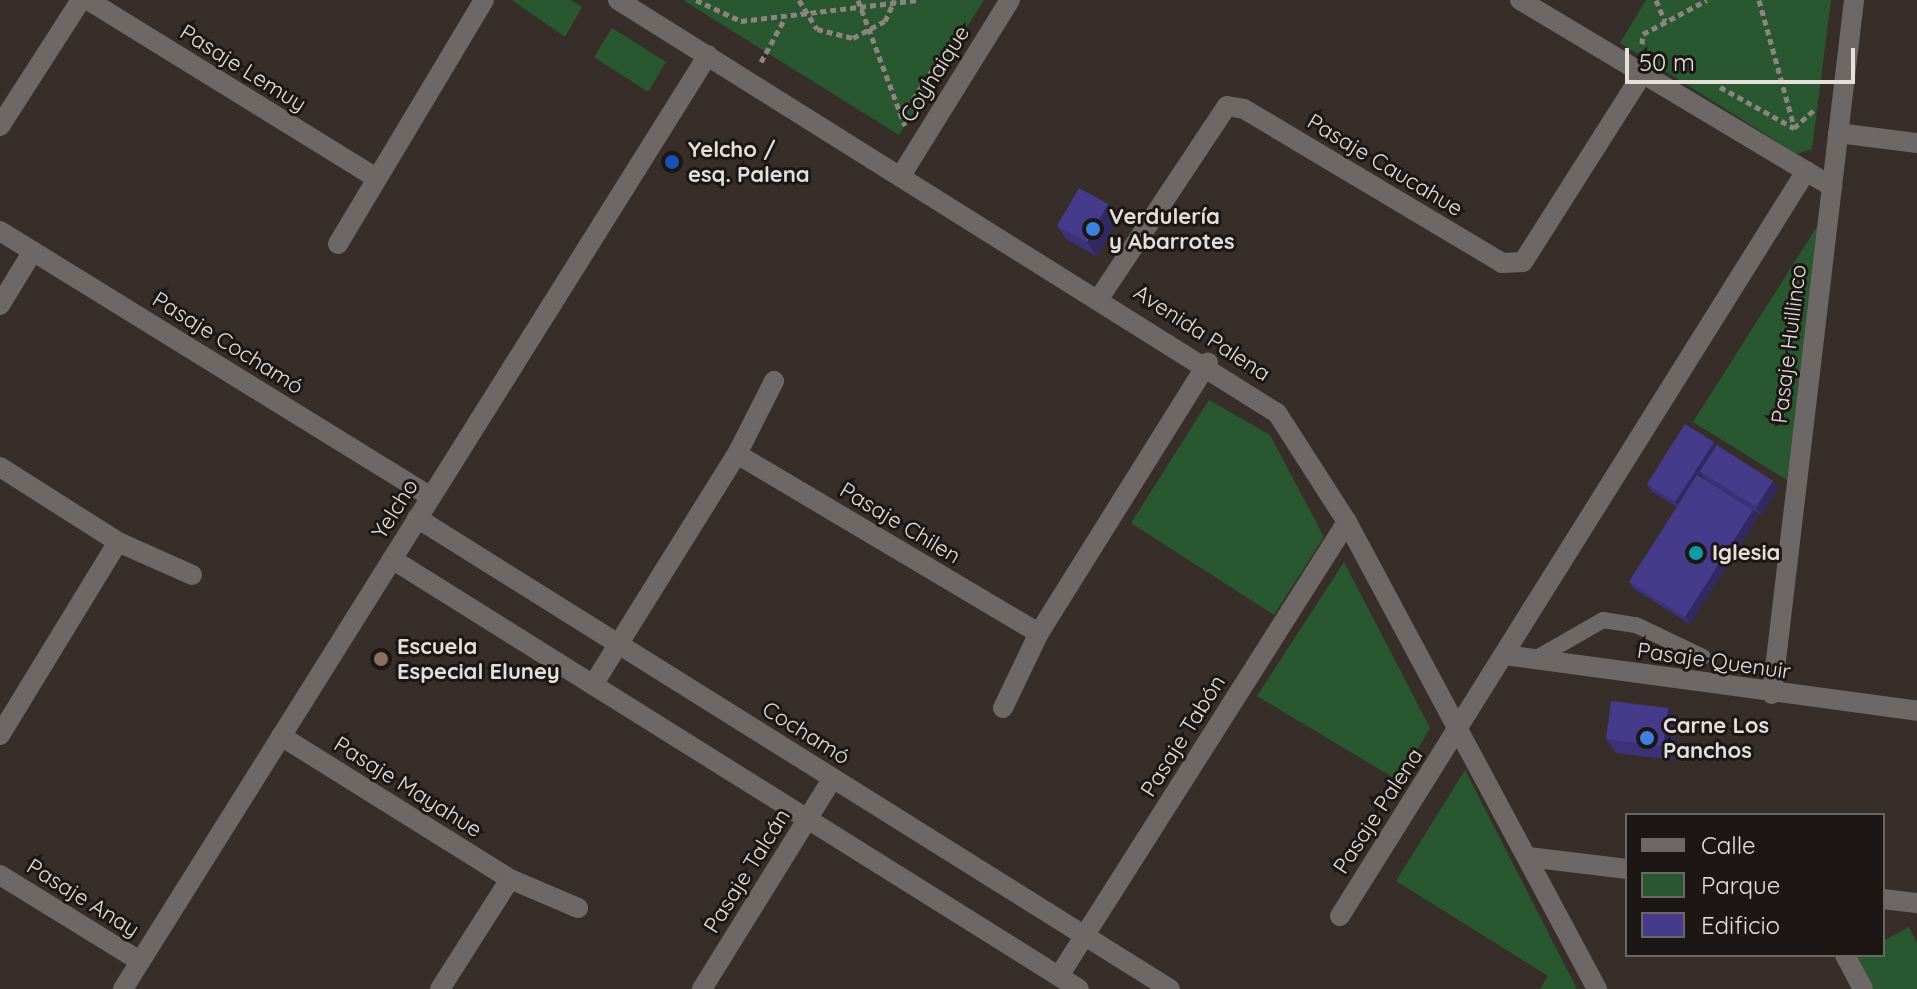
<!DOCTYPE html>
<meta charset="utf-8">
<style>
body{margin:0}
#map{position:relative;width:1917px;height:989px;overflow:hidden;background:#382e29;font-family:Quicksand,sans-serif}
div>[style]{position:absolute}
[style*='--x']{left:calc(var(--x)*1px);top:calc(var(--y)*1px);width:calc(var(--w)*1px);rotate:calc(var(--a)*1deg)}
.green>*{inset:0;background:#295730}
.path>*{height:5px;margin-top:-2.5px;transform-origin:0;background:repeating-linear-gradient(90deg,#8c8480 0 6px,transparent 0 10px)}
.service>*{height:16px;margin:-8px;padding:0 8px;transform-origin:8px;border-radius:8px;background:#6d6766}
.minor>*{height:20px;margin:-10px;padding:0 10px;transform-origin:10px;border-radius:10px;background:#6d6766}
.tertiary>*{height:20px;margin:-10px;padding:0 10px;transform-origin:10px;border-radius:10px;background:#6d6766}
.wall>*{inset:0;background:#3c3278}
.shaded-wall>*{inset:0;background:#312961}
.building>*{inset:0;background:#463a8b}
.dots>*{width:22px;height:22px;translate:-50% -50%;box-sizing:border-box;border:4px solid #1c1715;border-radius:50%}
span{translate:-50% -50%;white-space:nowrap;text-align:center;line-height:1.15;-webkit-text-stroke:6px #1c1715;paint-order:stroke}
.street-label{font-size:22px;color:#e5dfdc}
.poi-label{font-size:22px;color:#e5dfdc;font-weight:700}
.left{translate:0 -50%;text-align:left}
.legend{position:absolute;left:1625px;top:813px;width:260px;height:144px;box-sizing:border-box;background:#1c1715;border:2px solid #6c6765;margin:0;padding:10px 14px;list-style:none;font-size:24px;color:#e5dfdc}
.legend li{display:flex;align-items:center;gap:16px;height:40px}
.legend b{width:40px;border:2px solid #6c6765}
.scale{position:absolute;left:1625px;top:48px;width:230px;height:36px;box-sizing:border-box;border:4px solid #e5dfdc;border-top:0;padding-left:10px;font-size:24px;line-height:28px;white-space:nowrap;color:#e5dfdc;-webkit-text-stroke:6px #1c1715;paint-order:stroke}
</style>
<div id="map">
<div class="green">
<div style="clip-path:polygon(512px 0,571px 0,582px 7px,565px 37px)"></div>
<div style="clip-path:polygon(683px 0,984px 0,899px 135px)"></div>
<div style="clip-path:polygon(1646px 0,1831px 0,1812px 149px,1797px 154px,1620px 43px)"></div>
<div style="clip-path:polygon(612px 28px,666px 62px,648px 92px,594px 57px)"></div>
<div style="clip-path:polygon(1818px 225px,1787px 480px,1693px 422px)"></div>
<div style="clip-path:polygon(1209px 400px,1270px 435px,1324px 537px,1274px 615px,1131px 523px)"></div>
<div style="clip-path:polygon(1344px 562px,1430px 728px,1399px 781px,1257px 696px)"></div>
<div style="clip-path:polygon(1465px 770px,1577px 989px,1540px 989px,1548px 976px,1396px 881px)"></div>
<div style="clip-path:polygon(1909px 927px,1917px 943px,1917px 989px,1870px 989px,1853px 957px,1883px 955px,1883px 941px)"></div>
</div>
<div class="path">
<div style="--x:696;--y:0;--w:50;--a:25"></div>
<div style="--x:741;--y:21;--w:178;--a:-6.8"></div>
<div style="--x:799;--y:0;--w:34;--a:58"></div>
<div style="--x:817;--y:29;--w:37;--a:14"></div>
<div style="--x:853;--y:38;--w:36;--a:-28"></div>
<div style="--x:885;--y:21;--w:23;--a:-65"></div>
<div style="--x:858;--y:0;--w:134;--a:69.5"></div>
<div style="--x:1656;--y:0;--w:23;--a:67"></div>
<div style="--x:1759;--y:0;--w:131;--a:74.5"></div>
<div style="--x:1642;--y:44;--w:10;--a:-84"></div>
<div style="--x:1643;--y:34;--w:72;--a:-28"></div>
<div style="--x:761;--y:62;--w:50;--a:-61.4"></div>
<div style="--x:1720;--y:87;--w:85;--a:29"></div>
<div style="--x:1794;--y:128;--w:28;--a:-42"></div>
<div style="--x:902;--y:116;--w:82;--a:-56.5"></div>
</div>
<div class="service">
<div style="--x:1535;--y:659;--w:78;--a:-29.8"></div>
<div style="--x:1603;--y:620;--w:33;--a:9"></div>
<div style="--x:1636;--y:625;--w:74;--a:25.5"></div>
</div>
<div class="minor">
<div style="--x:88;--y:0;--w:335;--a:31.7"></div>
<div style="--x:1520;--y:0;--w:364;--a:30.9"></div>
<div style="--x:0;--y:126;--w:150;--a:-57.3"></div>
<div style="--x:1838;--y:133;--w:80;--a:7.2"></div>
<div style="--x:0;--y:231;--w:506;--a:31.68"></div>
<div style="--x:338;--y:244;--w:284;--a:-59.1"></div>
<div style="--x:1100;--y:297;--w:229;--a:-56.4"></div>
<div style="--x:1227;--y:106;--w:17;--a:10"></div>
<div style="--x:1244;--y:109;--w:300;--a:30.8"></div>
<div style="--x:1502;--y:263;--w:21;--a:-3"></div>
<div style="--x:1523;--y:262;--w:224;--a:-57.6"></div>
<div style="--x:0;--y:305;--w:63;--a:-58.6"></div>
<div style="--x:737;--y:454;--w:351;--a:30.7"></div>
<div style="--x:0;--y:467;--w:140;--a:32.4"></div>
<div style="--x:118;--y:542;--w:81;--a:24"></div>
<div style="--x:417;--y:518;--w:888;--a:32.03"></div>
<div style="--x:392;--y:559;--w:810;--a:32.04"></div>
<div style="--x:1505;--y:655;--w:416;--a:7.7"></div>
<div style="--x:593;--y:685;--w:272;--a:-58.1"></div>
<div style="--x:737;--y:454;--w:82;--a:-63.1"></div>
<div style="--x:1772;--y:694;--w:699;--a:-83.26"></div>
<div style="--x:1003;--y:708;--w:83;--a:-64.4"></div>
<div style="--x:1039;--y:633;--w:319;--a:-58"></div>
<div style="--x:0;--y:735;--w:226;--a:-58.6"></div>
<div style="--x:281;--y:736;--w:270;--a:32"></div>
<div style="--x:510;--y:879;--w:74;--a:23.1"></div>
<div style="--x:1528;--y:857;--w:100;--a:6.9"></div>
<div style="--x:0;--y:875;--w:164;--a:31.6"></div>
<div style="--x:1883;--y:899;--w:34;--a:7"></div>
<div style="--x:1340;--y:916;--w:879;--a:-57.97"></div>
<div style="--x:1845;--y:955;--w:38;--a:62"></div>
<div style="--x:1059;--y:976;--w:538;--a:-57.61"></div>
<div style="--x:440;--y:989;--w:130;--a:-57.5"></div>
<div style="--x:702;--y:989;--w:248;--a:-58.2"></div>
</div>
<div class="tertiary">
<div style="--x:618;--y:0;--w:778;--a:32.08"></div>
<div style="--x:1277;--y:413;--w:130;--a:57.3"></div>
<div style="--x:1347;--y:522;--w:530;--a:61.84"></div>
<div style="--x:902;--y:174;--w:205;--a:-58.2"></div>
<div style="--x:123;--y:989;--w:1102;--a:-57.94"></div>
</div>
<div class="wall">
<div style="clip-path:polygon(1108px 204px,1118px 219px,1097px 256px,1067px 240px,1057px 226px)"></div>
<div style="clip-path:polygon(1716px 445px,1778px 488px,1761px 515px,1705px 479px,1702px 475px,1701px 477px,1753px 510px,1758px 517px,1690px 624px,1634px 589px,1629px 582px,1677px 507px,1652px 492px,1647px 484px)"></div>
<div style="clip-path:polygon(1668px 708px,1678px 722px,1673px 760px,1616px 753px,1606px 739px)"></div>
</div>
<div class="shaded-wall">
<div style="clip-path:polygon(1108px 204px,1118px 219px,1097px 256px,1087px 242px)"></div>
<div style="clip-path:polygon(1714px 442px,1719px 449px,1700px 471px,1702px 475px,1680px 509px,1675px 502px)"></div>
<div style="clip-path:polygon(1773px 481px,1778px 488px,1761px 515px,1756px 507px)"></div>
<div style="clip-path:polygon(1753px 510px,1758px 517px,1690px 624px,1685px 617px)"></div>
<div style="clip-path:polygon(1668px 708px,1678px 722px,1673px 760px,1663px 746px)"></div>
</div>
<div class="building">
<div style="clip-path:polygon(1079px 188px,1108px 204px,1087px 242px,1057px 226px)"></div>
<div style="clip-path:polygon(1685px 424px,1714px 442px,1675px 502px,1647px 484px)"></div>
<div style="clip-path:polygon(1717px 445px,1773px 481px,1756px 507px,1700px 471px)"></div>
<div style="clip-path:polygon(1697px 475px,1753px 510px,1685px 617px,1629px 582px)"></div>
<div style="clip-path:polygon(1611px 701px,1668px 708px,1663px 746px,1606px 739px)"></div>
</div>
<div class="dots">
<div style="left:672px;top:162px;background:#1a4fb4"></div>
<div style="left:1093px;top:229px;background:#3f7fe0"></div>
<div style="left:1696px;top:553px;background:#0f9aa8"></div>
<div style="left:381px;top:659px;background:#8d6e63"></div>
<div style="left:1647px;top:738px;background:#3f7fe0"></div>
</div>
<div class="street-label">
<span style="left:243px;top:68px;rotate:32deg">Pasaje Lemuy</span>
<span style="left:935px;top:74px;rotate:-58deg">Coyhaique</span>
<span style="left:1385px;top:165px;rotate:31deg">Pasaje Caucahue</span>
<span style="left:1202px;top:333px;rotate:33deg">Avenida Palena</span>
<span style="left:228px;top:343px;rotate:32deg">Pasaje Cochamó</span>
<span style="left:1789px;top:344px;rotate:-83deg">Pasaje Huillinco</span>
<span style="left:395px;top:509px;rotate:-58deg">Yelcho</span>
<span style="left:900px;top:523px;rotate:31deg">Pasaje Chilen</span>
<span style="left:1714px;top:661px;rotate:8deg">Pasaje Quenuir</span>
<span style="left:806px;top:733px;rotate:32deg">Cochamó</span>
<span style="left:1183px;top:736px;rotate:-58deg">Pasaje Tabón</span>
<span style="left:408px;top:787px;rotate:32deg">Pasaje Mayahue</span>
<span style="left:1378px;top:811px;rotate:-57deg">Pasaje Palena</span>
<span style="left:747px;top:871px;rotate:-58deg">Pasaje Talcán</span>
<span style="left:83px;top:898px;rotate:32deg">Pasaje Anay</span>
</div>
<div class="poi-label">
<span class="left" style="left:688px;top:162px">Yelcho /<br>esq. Palena</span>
<span class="left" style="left:1109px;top:229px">Verdulería<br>y Abarrotes</span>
<span class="left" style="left:1712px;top:553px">Iglesia</span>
<span class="left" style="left:397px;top:659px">Escuela<br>Especial Eluney</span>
<span class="left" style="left:1663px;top:738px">Carne Los<br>Panchos</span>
</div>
<ul class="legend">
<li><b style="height:10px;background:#6d6766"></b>Calle</li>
<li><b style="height:22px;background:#295730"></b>Parque</li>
<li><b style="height:22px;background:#463a8b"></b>Edificio</li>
</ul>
<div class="scale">50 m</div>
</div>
